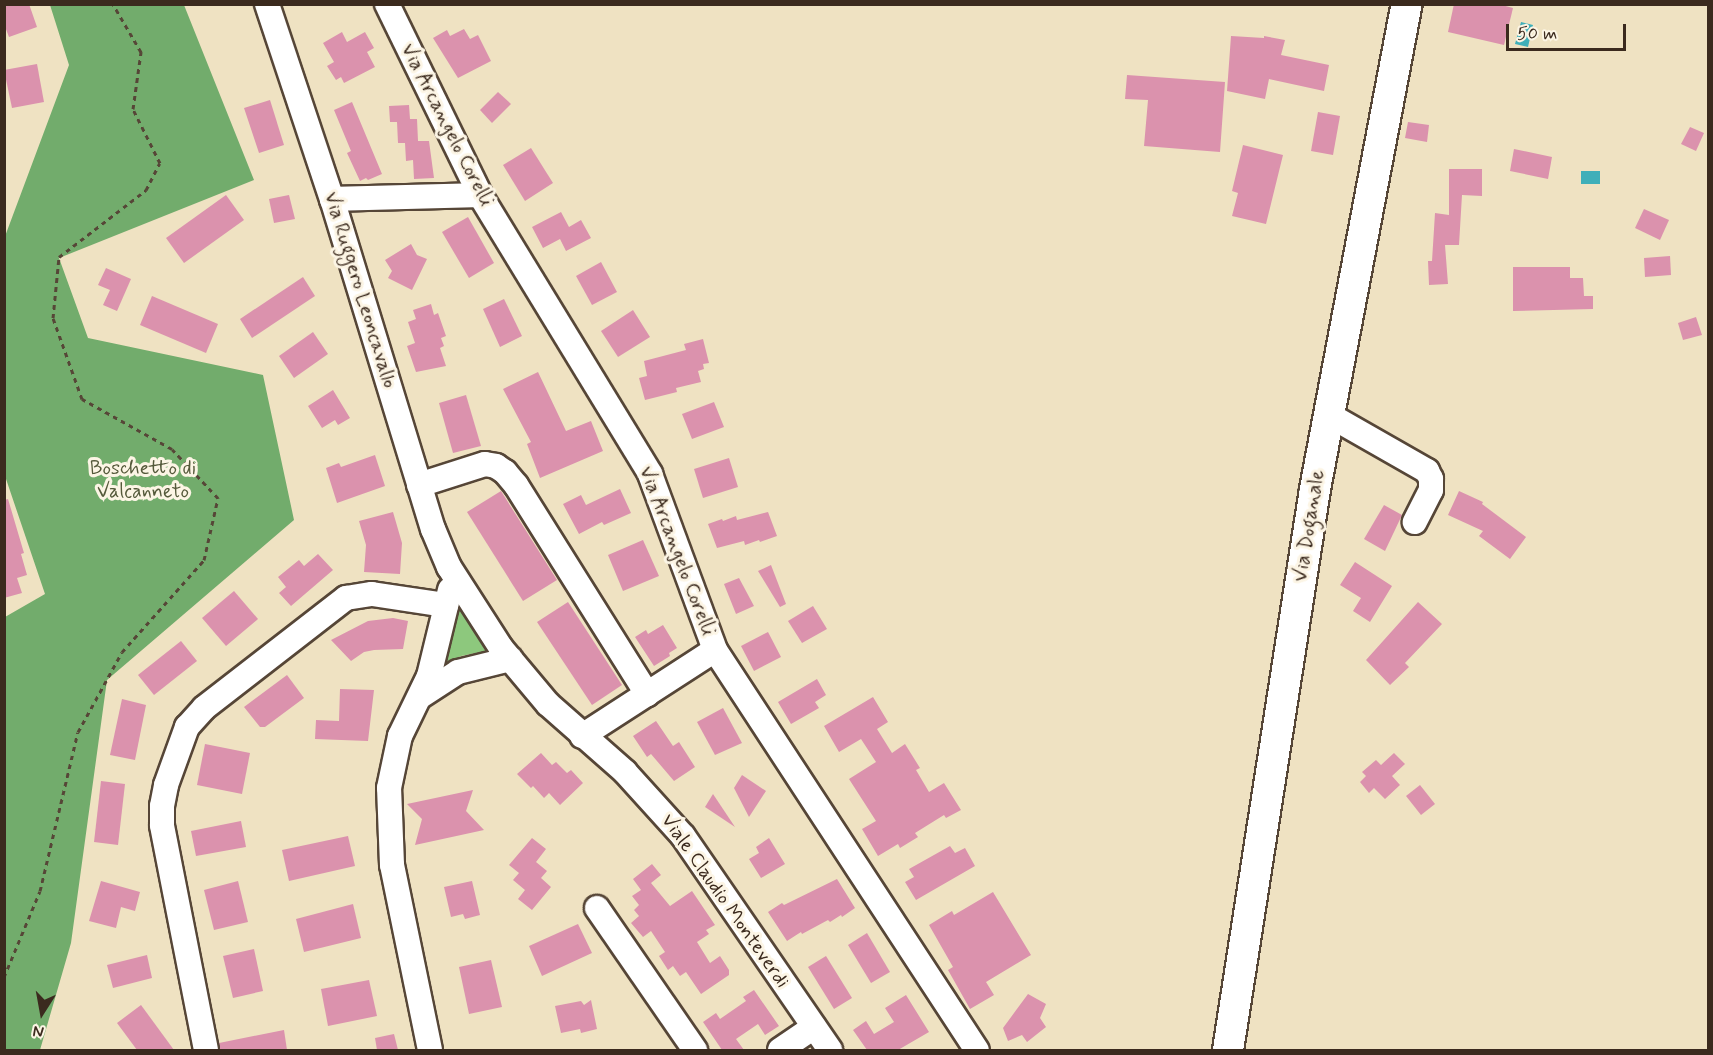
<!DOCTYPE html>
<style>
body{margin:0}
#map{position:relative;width:1713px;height:1055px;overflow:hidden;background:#efe2c2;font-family:Mynerve,sans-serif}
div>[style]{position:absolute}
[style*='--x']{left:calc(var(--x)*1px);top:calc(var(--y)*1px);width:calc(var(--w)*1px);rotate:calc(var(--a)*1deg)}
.green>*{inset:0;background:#8dc87d}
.forest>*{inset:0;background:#72ac6c}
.water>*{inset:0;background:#3fafb9}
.building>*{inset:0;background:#db92ad}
.path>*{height:3px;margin-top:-1.5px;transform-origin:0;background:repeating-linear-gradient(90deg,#564637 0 4.5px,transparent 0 9px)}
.roads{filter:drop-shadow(2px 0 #564637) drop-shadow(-2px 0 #564637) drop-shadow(0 2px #564637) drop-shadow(0 -2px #564637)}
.minor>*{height:24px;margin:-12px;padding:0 12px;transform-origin:12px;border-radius:12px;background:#fff}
.major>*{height:30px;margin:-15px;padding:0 15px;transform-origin:15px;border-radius:15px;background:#fff}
span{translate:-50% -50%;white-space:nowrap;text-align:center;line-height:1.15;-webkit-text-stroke:6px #fcf5e5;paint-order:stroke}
.street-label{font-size:20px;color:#3b2a1e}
.park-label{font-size:20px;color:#54593a}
.frame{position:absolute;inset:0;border:6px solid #3b2a1e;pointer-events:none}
.north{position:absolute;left:12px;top:983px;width:60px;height:60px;-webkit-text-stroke:4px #fcf5e5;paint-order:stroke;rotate:191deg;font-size:16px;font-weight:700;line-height:24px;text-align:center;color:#3b2a1e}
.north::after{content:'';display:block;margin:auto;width:21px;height:27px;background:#3b2a1e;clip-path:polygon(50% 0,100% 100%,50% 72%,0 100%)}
.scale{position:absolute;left:1506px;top:24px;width:120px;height:27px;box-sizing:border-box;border:3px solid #3b2a1e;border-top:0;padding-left:8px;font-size:18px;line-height:21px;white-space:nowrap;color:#3b2a1e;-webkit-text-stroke:4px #fcf5e5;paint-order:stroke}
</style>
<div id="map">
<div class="green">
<div style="clip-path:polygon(457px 605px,486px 651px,461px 656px,444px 664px)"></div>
</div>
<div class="forest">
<div style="clip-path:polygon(50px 5px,184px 5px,254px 180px,59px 258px,88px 338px,263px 375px,294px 520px,107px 680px,71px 943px,40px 1050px,5px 1050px,5px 617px,45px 594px,5px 476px,4px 239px,69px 65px)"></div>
</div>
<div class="water">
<div style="clip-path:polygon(1521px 22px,1533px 25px,1528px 47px,1515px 44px)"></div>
<div style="clip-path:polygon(1581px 171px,1600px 171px,1600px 184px,1581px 184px)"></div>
</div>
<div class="building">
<div style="clip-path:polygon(4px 4px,29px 4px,37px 27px,9px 37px,4px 24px)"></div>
<div style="clip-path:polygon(1454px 4px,1498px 4px,1513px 8px,1504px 45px,1448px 32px)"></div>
<div style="clip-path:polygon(464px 29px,470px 39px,478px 35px,491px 61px,458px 78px,433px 38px,447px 30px,450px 36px)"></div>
<div style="clip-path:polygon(342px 32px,347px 42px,365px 32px,374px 48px,367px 52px,375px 67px,344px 83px,341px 77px,336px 80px,327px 66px,334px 62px,323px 43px)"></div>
<div style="clip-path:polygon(1231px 36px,1264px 38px,1264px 36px,1285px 40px,1281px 55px,1329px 65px,1324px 91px,1269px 79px,1265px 99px,1227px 91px)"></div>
<div style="clip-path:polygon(37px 64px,44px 102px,12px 108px,4px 70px)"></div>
<div style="clip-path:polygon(1127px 75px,1225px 82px,1220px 152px,1144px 146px,1148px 100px,1125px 99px)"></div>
<div style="clip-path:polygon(498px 92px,511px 104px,492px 123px,480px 110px)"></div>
<div style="clip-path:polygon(270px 100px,284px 145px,259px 153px,244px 108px)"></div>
<div style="clip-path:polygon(352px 102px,382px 174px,368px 180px,366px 178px,360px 181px,347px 153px,351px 151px,334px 110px)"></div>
<div style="clip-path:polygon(409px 105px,410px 119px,417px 119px,418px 141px,429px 141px,434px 178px,414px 179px,413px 160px,406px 161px,405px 143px,398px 143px,397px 122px,390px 122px,389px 106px)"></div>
<div style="clip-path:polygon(1318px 112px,1340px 116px,1333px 155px,1311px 151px)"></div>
<div style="clip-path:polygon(1408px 122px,1429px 125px,1427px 142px,1405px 138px)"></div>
<div style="clip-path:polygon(1690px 127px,1704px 133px,1696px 151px,1681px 144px)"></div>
<div style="clip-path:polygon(1243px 145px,1283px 155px,1266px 224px,1232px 216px,1238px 193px,1232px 191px)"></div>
<div style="clip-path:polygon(531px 148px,553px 183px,525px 201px,503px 165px)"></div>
<div style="clip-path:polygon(1514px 149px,1552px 157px,1548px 179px,1510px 171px)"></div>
<div style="clip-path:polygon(1449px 169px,1482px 169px,1482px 196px,1462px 195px,1459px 245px,1445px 245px,1448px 284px,1429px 285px,1428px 261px,1432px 261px,1435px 213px,1449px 215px)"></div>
<div style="clip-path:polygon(226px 195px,244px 220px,184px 263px,166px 238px)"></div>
<div style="clip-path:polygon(289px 195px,295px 219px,274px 223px,269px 199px)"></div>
<div style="clip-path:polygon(1644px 209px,1669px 220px,1660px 240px,1635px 228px)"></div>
<div style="clip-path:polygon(561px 212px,569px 227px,581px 220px,591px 238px,566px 251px,560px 239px,543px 248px,532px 227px)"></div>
<div style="clip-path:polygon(468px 217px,494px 263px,469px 278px,442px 232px)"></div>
<div style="clip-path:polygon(411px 244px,417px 255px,427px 259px,412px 290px,388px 278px,392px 271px,385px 260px)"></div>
<div style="clip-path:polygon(1670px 256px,1671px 275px,1645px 277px,1644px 258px)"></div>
<div style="clip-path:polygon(601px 262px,617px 292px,592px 305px,576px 276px)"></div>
<div style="clip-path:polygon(1513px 267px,1570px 267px,1570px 278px,1583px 278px,1584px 296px,1593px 296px,1593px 309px,1513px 311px)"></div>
<div style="clip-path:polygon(106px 268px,131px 279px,117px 311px,103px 305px,110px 290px,98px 285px)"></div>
<div style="clip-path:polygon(303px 277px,315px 296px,252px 338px,240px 319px)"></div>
<div style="clip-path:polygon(152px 296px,218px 324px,206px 353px,140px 325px)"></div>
<div style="clip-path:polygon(504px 299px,522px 336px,500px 347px,483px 309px)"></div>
<div style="clip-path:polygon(431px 304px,434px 315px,438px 313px,446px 336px,441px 338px,444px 346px,440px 348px,446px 366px,416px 372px,407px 346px,415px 343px,408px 322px,416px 319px,413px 310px)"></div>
<div style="clip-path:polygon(633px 310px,650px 337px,618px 357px,601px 331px)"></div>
<div style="clip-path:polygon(1696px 317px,1702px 335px,1683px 340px,1678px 323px)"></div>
<div style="clip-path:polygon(313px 332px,328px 354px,294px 378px,279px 356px)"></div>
<div style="clip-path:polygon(703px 339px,709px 363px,703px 364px,704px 369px,698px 371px,701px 382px,676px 388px,677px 392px,645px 400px,639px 378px,647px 376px,644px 361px,686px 350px,684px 344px)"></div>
<div style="clip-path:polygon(538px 372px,566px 431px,591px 421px,603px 451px,540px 478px,527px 444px,531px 442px,503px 389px)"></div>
<div style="clip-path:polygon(333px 390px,350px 418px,338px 425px,335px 420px,322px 428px,308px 406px)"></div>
<div style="clip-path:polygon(466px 395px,481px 446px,453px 453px,439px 403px)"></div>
<div style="clip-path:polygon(714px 402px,724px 427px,692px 439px,682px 414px)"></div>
<div style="clip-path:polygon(375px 455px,385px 486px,337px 503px,326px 468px,339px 463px,341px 467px)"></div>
<div style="clip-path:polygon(729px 458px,738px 487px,703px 498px,694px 469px)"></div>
<div style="clip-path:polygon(620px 489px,631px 513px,604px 525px,602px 522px,579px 534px,563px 504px,581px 495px,586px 505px)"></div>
<div style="clip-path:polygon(501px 491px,557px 580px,523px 601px,467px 512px)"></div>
<div style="clip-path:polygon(1459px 491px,1483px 502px,1482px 504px,1526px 537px,1510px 559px,1479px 536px,1483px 531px,1448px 515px)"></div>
<div style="clip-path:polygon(8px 499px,24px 553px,21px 554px,27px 575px,17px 578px,22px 593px,4px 598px,4px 500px)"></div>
<div style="clip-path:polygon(1384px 505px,1402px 515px,1385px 551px,1364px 539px)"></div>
<div style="clip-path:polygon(393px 512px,402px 543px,400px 574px,364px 572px,366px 545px,359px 521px)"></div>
<div style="clip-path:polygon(768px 512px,777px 536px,760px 542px,759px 540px,745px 545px,744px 541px,717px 548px,708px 524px,722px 519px,723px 521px,736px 516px,737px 520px)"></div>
<div style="clip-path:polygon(643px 540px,659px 576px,623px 591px,608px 555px)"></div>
<div style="clip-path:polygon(318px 554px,333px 570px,291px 606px,279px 593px,286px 587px,278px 577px,299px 560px,304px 566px)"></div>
<div style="clip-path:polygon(1355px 562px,1392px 586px,1370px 622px,1353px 611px,1361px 598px,1340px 585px)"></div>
<div style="clip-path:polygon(771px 565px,786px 604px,780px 607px,758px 571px)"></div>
<div style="clip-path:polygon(739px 578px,754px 606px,736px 614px,724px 584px)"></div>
<div style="clip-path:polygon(234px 591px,258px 619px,226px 646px,202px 618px)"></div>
<div style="clip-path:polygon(568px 602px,622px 685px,592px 705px,537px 622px)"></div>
<div style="clip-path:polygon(1418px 602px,1442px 624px,1405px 663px,1409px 667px,1390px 685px,1366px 660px)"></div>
<div style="clip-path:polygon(813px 606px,827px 629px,802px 643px,788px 621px)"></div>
<div style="clip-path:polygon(393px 618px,408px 621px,403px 649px,374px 650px,364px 652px,351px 661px,331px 640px,368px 621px)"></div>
<div style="clip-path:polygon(663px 625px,677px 648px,669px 653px,670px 656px,654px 666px,635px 637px,646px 630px,648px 634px)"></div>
<div style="clip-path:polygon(768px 632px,781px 657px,754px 671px,741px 646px)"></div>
<div style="clip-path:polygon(181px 641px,197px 661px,154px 695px,138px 675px)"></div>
<div style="clip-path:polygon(287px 675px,304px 698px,265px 727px,260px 727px,244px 707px)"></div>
<div style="clip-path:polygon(817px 679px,826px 695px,815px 702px,819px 708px,791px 724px,778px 702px)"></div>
<div style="clip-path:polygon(340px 689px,374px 690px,368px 741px,315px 739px,316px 720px,339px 721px)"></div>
<div style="clip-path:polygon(873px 697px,888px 722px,877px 729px,892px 753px,905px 744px,920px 768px,916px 770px,929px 792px,944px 783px,961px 810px,946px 818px,944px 815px,915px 833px,918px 837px,900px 848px,898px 844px,878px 856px,862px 829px,876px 821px,849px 779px,876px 762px,861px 739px,839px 752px,824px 726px)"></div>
<div style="clip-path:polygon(122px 699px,146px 705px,135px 760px,110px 755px)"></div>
<div style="clip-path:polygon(723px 708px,742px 743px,715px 755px,697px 722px)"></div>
<div style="clip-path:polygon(656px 721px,673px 746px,679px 742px,695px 767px,674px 781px,651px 754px,647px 757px,633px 736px)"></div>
<div style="clip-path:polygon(205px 744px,250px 753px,242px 794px,197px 785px)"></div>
<div style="clip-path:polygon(541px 753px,552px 765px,556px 762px,567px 773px,571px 770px,583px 783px,560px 805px,549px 793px,544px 798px,533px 786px,531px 788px,517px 774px)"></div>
<div style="clip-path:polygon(1394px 753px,1405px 764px,1392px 776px,1400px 785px,1385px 799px,1374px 788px,1369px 793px,1360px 782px,1366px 776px,1362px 772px,1376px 760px,1381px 765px)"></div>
<div style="clip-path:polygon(742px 775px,766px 791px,749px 817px,734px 788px)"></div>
<div style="clip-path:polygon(101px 781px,125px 784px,118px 845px,94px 842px)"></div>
<div style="clip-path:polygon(1420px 785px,1435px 804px,1421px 815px,1406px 796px)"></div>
<div style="clip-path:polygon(473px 790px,466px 811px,484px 830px,415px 845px,422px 819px,407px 804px)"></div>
<div style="clip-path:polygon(713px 794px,735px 827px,705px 807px)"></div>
<div style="clip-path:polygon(241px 821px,246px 847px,196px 856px,191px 831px)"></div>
<div style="clip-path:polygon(348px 836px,355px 866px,289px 881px,282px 850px)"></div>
<div style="clip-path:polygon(532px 838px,546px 849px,536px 862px,547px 871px,541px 878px,551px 887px,532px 910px,518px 899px,525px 890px,513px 880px,519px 873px,509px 865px)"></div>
<div style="clip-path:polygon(769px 838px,785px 864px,761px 878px,749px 859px,759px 853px,756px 847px)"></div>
<div style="clip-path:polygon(950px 846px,955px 853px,965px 848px,975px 866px,916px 900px,905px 882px,914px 877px,909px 869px)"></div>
<div style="clip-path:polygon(652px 864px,661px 875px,651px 883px,670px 906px,692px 891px,715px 925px,706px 930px,709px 934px,697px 942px,710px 963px,720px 956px,729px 970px,729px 975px,701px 994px,686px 972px,680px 976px,673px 966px,668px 970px,659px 956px,665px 952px,651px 931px,643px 937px,631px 923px,639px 916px,634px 910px,639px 905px,632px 896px,641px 890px,633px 879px)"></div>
<div style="clip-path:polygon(837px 879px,855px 908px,842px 917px,841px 915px,830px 922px,828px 920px,802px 934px,801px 932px,787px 941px,768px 912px,782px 903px,784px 905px)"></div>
<div style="clip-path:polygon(101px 881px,140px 892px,135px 911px,121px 907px,116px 928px,89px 921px)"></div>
<div style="clip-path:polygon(238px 881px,248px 922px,214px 930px,204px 890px)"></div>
<div style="clip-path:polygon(472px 881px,480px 915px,465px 919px,463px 914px,451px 917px,444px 887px)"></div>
<div style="clip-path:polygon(993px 892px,1031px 955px,986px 982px,994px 995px,970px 1009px,948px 970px,953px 967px,929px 925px,952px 911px,954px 915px)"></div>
<div style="clip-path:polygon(353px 904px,361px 938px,304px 952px,296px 919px)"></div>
<div style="clip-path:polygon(578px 924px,592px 953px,542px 976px,529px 946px)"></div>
<div style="clip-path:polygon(867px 933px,890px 972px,871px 983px,848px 945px)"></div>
<div style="clip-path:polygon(254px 949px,263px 991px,233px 998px,223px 956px)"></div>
<div style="clip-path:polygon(147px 955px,152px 978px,113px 988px,107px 965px)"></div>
<div style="clip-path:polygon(826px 956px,852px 998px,834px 1009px,808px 967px)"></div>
<div style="clip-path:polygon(491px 960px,502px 1007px,469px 1014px,459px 967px)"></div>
<div style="clip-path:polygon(369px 980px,377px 1016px,328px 1026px,321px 989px)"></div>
<div style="clip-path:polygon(754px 990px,779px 1026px,765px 1035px,758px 1024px,736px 1039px,744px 1050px,722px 1050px,703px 1022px,716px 1013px,720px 1019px,746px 1001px,743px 997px)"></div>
<div style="clip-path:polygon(1028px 994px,1046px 1004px,1040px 1018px,1046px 1027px,1027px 1042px,1022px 1035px,1008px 1041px,1003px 1028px)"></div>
<div style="clip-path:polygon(906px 995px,929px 1032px,898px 1050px,867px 1050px,853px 1030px,866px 1021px,874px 1034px,894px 1022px,885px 1008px)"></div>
<div style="clip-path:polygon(591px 1000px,597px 1029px,581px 1033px,580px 1029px,561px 1033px,555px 1006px,581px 1001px,584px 1005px)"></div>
<div style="clip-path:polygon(141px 1005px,174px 1050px,137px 1050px,117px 1023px)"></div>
<div style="clip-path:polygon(284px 1030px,287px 1050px,220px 1050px,219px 1043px)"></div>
<div style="clip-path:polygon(394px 1034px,398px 1050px,377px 1050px,375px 1038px)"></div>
</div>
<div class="path">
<div style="--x:4;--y:977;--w:93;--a:-67.3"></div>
<div style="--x:40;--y:891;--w:163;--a:-76.6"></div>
<div style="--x:78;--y:732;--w:91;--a:-61.2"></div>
<div style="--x:122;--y:652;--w:123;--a:-48.3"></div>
<div style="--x:204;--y:560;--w:64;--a:-77.3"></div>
<div style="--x:218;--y:498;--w:67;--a:-133.2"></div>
<div style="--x:172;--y:449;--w:103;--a:-150.9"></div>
<div style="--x:82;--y:399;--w:86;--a:-109.7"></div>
<div style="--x:53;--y:318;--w:61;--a:-84.4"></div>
<div style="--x:59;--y:257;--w:110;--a:-37.6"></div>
<div style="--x:146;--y:190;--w:30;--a:-63"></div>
<div style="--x:160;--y:163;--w:60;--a:-116.6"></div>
<div style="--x:133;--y:109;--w:58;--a:-82"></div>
<div style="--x:141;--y:52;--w:56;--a:-120.3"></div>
</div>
<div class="roads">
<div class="minor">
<div style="--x:267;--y:4;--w:206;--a:71.6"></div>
<div style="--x:332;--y:199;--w:345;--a:73"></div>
<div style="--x:433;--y:529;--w:41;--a:67.2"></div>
<div style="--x:449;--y:567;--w:96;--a:57.3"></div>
<div style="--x:501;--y:648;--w:73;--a:50"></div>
<div style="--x:548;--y:704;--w:103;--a:41.4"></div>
<div style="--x:625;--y:772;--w:86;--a:47.8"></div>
<div style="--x:683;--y:836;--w:260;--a:55.5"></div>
<div style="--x:387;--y:4;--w:212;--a:64"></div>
<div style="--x:480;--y:195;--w:327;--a:58.6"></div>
<div style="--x:650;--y:474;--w:188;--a:69.7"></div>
<div style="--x:715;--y:650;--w:478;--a:56.8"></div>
<div style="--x:332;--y:199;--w:148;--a:-1.5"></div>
<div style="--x:1329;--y:415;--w:113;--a:29.7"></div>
<div style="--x:1427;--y:471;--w:9;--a:63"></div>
<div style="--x:1431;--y:479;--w:11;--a:90"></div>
<div style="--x:1431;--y:490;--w:36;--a:117"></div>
<div style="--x:419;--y:485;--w:69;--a:-17.7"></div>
<div style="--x:485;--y:464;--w:11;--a:10"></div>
<div style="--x:496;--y:466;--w:11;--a:34"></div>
<div style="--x:505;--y:472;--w:17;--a:50"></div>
<div style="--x:516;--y:485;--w:247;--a:57.9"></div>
<div style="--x:421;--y:696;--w:44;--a:-33"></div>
<div style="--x:458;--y:672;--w:54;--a:-14"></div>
<div style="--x:582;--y:736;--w:158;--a:-32.9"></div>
<div style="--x:597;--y:908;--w:173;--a:55.4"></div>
<div style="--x:206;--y:1050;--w:229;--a:-101.1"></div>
<div style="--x:162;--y:825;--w:19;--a:-90"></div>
<div style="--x:162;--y:806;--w:21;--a:-79"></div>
<div style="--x:166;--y:785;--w:62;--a:-70.1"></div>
<div style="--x:187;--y:727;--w:25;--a:-48"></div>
<div style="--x:204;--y:708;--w:180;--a:-37.8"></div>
<div style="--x:346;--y:598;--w:26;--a:-9"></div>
<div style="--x:372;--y:594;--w:75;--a:8.5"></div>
<div style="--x:430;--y:1050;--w:189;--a:-101.6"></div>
<div style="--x:392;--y:865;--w:77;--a:-92.2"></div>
<div style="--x:389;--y:788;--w:53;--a:-78.1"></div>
<div style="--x:400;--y:736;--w:67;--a:-64.2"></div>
<div style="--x:429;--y:676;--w:89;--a:-76.3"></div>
<div style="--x:780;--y:1050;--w:41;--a:-34.1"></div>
</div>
<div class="major">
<div style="--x:1228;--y:1050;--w:568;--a:-81.18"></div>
<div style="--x:1315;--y:489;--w:494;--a:-79.3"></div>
</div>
</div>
<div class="street-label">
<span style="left:447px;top:125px;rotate:63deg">Via Arcangelo Corelli</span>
<span style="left:360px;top:290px;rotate:73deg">Via Ruggero Leoncavallo</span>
<span style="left:1309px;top:526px;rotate:-81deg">Via Doganale</span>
<span style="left:677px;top:551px;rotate:69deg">Via Arcangelo Corelli</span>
<span style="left:725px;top:901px;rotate:55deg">Viale Claudio Monteverdi</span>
</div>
<div class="park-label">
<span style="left:143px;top:480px">Boschetto di<br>Valcanneto</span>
</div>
<div class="frame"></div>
<div class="north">N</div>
<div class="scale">50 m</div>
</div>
